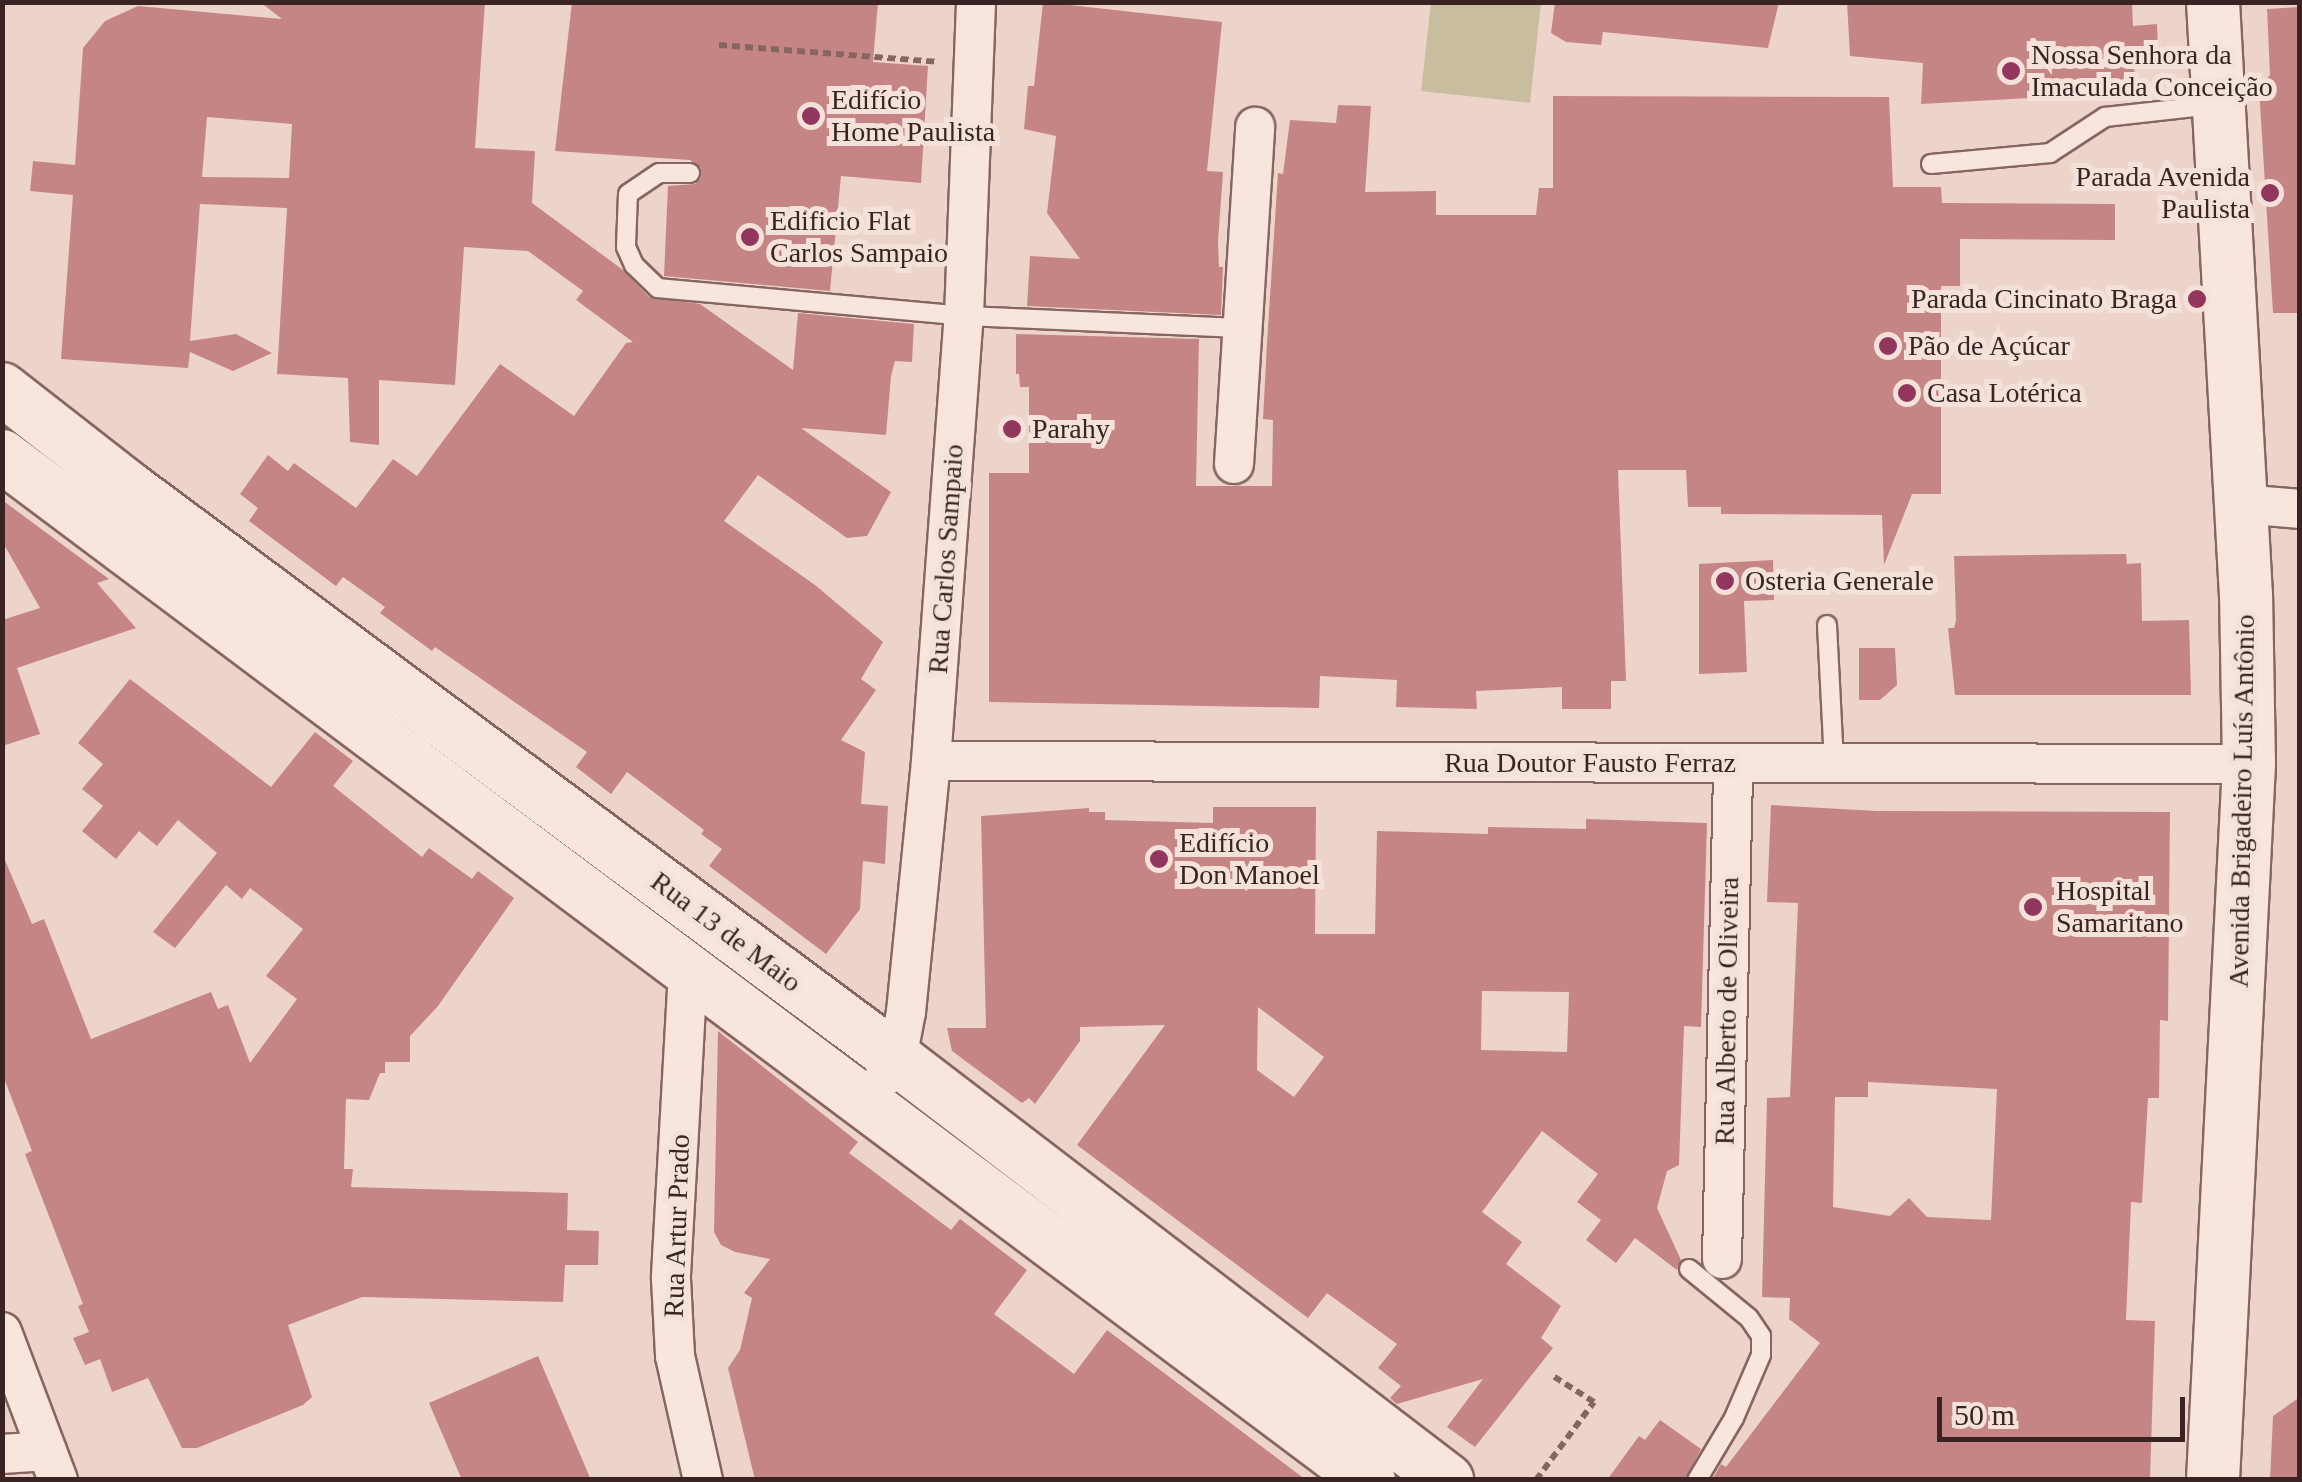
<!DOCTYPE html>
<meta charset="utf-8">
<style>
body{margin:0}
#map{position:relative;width:2302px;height:1482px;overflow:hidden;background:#ecd4cb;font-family:Georgia,serif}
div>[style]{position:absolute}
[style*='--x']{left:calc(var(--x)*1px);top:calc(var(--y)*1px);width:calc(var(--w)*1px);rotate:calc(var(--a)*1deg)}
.green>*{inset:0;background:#c9bda0}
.building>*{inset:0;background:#c68585}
.path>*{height:6px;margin-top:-3px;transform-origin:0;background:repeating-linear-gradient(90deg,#876561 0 8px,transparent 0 13px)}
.roads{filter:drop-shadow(2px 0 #876561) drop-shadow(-2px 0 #876561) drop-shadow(0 2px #876561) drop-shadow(0 -2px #876561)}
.service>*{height:18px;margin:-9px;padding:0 9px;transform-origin:9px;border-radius:9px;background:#f7e5de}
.minor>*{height:38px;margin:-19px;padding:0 19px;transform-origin:19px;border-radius:19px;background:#f7e5de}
.secondary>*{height:52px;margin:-26px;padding:0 26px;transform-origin:26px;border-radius:26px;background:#f7e5de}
.dots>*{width:28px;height:28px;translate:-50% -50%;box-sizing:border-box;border:5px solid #f4e2da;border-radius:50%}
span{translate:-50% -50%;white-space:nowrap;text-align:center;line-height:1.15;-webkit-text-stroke:10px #f4e2da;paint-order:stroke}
.poi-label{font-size:28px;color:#392423}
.left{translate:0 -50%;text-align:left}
.right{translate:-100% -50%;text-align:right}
.street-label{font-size:28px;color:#392423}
.frame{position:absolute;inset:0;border:5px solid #392423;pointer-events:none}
.scale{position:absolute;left:1937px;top:1397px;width:248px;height:45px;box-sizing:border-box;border:5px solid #392423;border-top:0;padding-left:12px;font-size:30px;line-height:35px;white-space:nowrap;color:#392423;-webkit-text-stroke:8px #f4e2da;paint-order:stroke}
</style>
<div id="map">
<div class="green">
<div style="clip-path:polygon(1431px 3px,1541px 3px,1530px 103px,1421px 91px)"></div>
</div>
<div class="building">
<div style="clip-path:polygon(evenodd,260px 2px,485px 2px,475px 148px,535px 151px,532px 203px,623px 270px,649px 297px,700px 304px,793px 370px,798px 313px,914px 324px,912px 362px,895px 361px,891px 376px,886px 435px,801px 428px,891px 492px,867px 536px,847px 538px,758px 475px,724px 521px,815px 585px,883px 642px,861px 679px,876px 690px,841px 740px,865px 752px,861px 804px,888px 806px,885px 864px,863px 861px,860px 909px,826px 954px,709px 866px,722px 849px,701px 834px,704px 830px,627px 772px,611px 794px,576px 767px,587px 752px,435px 647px,432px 651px,380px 613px,385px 607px,343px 577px,336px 586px,249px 521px,258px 508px,240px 494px,268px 455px,288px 471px,294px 463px,356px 508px,393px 459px,417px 476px,500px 364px,574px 416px,626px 343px,633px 342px,576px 300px,583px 291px,528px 251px,464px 247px,455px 385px,379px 380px,379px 445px,350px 442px,348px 378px,277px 374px,287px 208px,200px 204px,190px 341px,236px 334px,272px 353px,233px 371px,190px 352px,188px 368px,61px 359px,73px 195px,30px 191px,33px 161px,75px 165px,83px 48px,105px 21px,138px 6px,282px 19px,260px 2px,207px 117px,292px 124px,289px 178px,202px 177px,207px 117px)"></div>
<div style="clip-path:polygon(572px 2px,878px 2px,873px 62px,928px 66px,921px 183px,841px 176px,830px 291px,664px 276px,668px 186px,695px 184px,701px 178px,701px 168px,690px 160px,555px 151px)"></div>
<div style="clip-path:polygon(1043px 2px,1222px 22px,1207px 171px,1223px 172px,1218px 241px,1219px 267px,1223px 267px,1221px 315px,1027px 306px,1030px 256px,1080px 259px,1047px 213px,1056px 136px,1024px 129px,1028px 86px,1034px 86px)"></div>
<div style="clip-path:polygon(1555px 2px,1779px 2px,1768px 48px,1603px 32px,1601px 45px,1566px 42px,1551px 33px)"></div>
<div style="clip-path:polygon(1847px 2px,2132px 2px,2133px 26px,2157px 24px,2158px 49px,2133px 51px,2136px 92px,1921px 104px,1923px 63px,1850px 56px)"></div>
<div style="clip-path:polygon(2300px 7px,2300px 313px,2273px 313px,2259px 88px,2270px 75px,2267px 9px)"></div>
<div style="clip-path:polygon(1553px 96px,1889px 97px,1893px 187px,1941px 187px,1942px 203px,2115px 204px,2115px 240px,1960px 239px,1960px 286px,1941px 286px,1941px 494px,1912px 494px,1884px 565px,1882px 515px,1721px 514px,1721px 507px,1688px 507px,1686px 470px,1618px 470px,1626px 681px,1611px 681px,1611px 709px,1562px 709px,1562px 687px,1476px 691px,1477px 709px,1396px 707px,1397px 680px,1320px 676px,1319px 708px,989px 702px,989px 473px,1029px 473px,1029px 387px,1020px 387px,1019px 374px,1016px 374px,1016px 334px,1199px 339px,1196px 486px,1272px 486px,1273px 420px,1263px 419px,1267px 343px,1278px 173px,1283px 174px,1290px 120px,1336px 123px,1338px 105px,1371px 106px,1365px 192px,1436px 191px,1436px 215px,1536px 215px,1539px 188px,1553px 188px)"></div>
<div style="clip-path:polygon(2px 500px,109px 579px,97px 583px,136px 628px,17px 668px,40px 734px,2px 746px,2px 620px,40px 608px,2px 541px)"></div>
<div style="clip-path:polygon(2126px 554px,2127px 564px,2141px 563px,2142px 621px,2189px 620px,2191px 695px,1955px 695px,1948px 628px,1954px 628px,1956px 620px,1954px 556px)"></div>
<div style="clip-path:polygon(1773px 560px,1774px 600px,1744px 601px,1747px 672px,1699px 674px,1699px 564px)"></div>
<div style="clip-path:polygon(1859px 648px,1895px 648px,1897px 685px,1880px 700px,1859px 700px)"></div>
<div style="clip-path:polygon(130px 679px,271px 787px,315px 732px,353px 761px,333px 786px,422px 857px,429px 848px,472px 879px,478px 871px,514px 898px,438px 1006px,410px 1036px,410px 1062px,385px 1062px,385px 1073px,380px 1073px,369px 1100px,346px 1099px,344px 1169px,353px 1169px,351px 1187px,568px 1193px,567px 1230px,599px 1231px,598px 1265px,565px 1265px,563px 1302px,362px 1297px,288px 1325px,312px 1397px,303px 1405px,197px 1448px,182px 1448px,148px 1378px,112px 1392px,100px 1359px,85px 1365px,73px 1338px,89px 1332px,78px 1306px,83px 1304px,25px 1154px,32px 1151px,2px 1073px,2px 853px,32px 924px,44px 919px,91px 1039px,211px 992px,218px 1009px,228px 1005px,250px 1063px,297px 999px,266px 976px,303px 929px,250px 888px,242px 899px,226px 885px,175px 948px,153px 932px,217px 853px,178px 820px,157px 846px,139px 831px,116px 859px,82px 831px,103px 806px,82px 789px,103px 764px,78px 743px)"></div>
<div style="clip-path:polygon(evenodd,1771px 805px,1877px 811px,2170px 812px,2168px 1021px,2160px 1020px,2159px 1098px,2148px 1098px,2142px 1203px,2131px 1202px,2126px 1320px,2155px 1321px,2150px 1480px,1712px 1480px,1721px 1464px,1726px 1467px,1820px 1343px,1789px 1319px,1790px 1298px,1762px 1297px,1767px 1098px,1790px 1097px,1798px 903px,1767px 902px,1771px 805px,1868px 1082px,1997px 1089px,1991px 1220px,1927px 1217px,1909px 1198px,1890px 1216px,1833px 1207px,1835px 1097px,1868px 1097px,1868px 1082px)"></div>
<div style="clip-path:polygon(evenodd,1213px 807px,1316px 807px,1315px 934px,1375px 934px,1377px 831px,1488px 834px,1488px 827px,1586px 829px,1586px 819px,1707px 823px,1701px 1027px,1684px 1026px,1679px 1165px,1667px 1171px,1657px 1208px,1681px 1260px,1677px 1270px,1635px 1238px,1616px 1263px,1586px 1240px,1601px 1220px,1577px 1202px,1598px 1174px,1542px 1131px,1482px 1212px,1522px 1242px,1506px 1264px,1561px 1306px,1541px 1338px,1553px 1348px,1475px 1447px,1447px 1427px,1483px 1379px,1397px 1404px,1390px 1398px,1401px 1386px,1378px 1368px,1397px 1344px,1327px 1293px,1308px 1318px,1077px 1145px,1165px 1025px,1080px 1027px,1080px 1041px,1035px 1104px,1029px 1098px,1022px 1103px,952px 1051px,947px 1028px,986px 1028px,981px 816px,1089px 808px,1089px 812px,1105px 812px,1105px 820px,1213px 823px,1213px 807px,1482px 991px,1569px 992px,1567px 1052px,1481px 1050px,1482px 991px,1213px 807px,1258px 1007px,1324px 1057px,1294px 1097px,1257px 1070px,1258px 1007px)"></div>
<div style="clip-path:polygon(718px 1031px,858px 1142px,849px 1153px,951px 1230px,960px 1219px,1027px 1270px,994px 1314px,1074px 1374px,1107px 1330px,1306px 1480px,755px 1480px,728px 1368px,740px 1350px,752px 1298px,744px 1293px,770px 1259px,735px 1252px,721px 1245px,714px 1232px)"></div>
<div style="clip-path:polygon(538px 1356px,591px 1480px,462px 1480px,429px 1403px)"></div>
<div style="clip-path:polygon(2300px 1397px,2300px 1480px,2270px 1480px,2273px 1416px)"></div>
<div style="clip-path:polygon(1660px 1420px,1701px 1449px,1685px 1480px,1607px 1480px,1639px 1436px,1645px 1440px)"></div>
</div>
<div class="path">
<div style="--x:719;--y:45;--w:220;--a:4.4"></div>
<div style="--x:1536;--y:1480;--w:97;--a:-53.4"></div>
<div style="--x:1594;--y:1402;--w:49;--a:-147.6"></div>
</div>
<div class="roads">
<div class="service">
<div style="--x:1931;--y:164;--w:120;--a:-5.3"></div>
<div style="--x:2050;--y:153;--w:66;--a:-33.2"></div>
<div style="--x:2105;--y:117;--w:110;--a:-6.3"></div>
<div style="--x:690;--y:173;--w:31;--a:180"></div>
<div style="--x:659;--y:173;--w:37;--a:146"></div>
<div style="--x:628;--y:194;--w:53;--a:92.2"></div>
<div style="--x:626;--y:247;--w:20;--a:66"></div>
<div style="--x:634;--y:265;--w:33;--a:44"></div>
<div style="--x:658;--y:288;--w:307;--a:5.2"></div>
<div style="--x:964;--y:316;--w:278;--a:2.5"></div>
<div style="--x:1827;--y:625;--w:139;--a:87.1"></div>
<div style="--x:1689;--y:1269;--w:77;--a:39.2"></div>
<div style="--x:1749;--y:1318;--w:22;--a:56"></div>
<div style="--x:1761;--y:1336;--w:19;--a:90"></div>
<div style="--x:1761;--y:1355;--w:69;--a:113.2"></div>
<div style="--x:1734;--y:1418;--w:72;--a:120.8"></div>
</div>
<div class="minor">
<div style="--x:1234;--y:464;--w:338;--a:-86.4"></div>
<div style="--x:2241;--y:504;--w:59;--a:4.8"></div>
<div style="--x:931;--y:761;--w:1318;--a:0.13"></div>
<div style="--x:688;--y:971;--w:308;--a:93.2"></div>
<div style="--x:671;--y:1279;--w:77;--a:87"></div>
<div style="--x:675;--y:1356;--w:127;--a:77.3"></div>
<div style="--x:884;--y:1077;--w:22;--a:-54"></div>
<div style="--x:897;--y:1059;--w:48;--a:-79.2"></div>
<div style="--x:906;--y:1012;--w:252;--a:-84.3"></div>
<div style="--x:931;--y:761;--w:446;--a:-85.8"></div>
<div style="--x:964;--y:316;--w:314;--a:-87.8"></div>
<div style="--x:1722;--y:1259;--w:496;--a:-88.7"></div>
<div style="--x:2;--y:1332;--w:158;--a:69.3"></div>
<div style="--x:2;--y:1454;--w:45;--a:-3.8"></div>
</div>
<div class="secondary">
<div style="--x:2;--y:389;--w:162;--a:38"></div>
<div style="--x:130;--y:489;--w:956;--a:36.62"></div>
<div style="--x:897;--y:1059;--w:693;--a:37.43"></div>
<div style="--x:2;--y:456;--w:1708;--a:36.84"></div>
<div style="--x:2213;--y:1480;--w:717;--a:-87.12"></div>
<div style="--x:2249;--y:764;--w:168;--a:-91"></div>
<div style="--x:2246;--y:596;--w:595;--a:-93.18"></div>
</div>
</div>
<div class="dots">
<div style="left:2011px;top:71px;background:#91365d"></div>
<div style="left:811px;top:116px;background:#91365d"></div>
<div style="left:2270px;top:193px;background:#91365d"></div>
<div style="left:750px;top:237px;background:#91365d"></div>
<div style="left:2197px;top:299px;background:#91365d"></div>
<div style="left:1888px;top:346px;background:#91365d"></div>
<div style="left:1907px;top:393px;background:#91365d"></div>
<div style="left:1012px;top:429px;background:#91365d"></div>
<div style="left:1725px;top:581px;background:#91365d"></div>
<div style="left:1159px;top:859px;background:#91365d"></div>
<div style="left:2033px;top:907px;background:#91365d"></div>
</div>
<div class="poi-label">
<span class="left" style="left:2031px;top:71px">Nossa Senhora da<br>Imaculada Conceição</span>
<span class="left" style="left:831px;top:116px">Edifício<br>Home Paulista</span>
<span class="right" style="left:2250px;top:193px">Parada Avenida<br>Paulista</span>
<span class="left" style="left:770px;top:237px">Edificio Flat<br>Carlos Sampaio</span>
<span class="right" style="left:2177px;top:299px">Parada Cincinato Braga</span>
<span class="left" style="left:1908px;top:346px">Pão de Açúcar</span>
<span class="left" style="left:1927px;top:393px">Casa Lotérica</span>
<span class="left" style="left:1032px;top:429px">Parahy</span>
<span class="left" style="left:1745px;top:581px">Osteria Generale</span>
<span class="left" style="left:1179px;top:859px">Edifício<br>Don Manoel</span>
<span class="left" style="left:2056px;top:907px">Hospital<br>Samaritano</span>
</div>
<div class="street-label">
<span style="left:946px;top:559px;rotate:-86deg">Rua Carlos Sampaio</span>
<span style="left:1590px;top:763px">Rua Doutor Fausto Ferraz</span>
<span style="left:2242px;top:801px;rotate:-89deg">Avenida Brigadeiro Luís Antônio</span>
<span style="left:726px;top:932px;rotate:37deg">Rua 13 de Maio</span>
<span style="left:1727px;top:1011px;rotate:-89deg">Rua Alberto de Oliveira</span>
<span style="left:677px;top:1226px;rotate:-88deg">Rua Artur Prado</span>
</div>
<div class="frame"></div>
<div class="scale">50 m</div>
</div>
